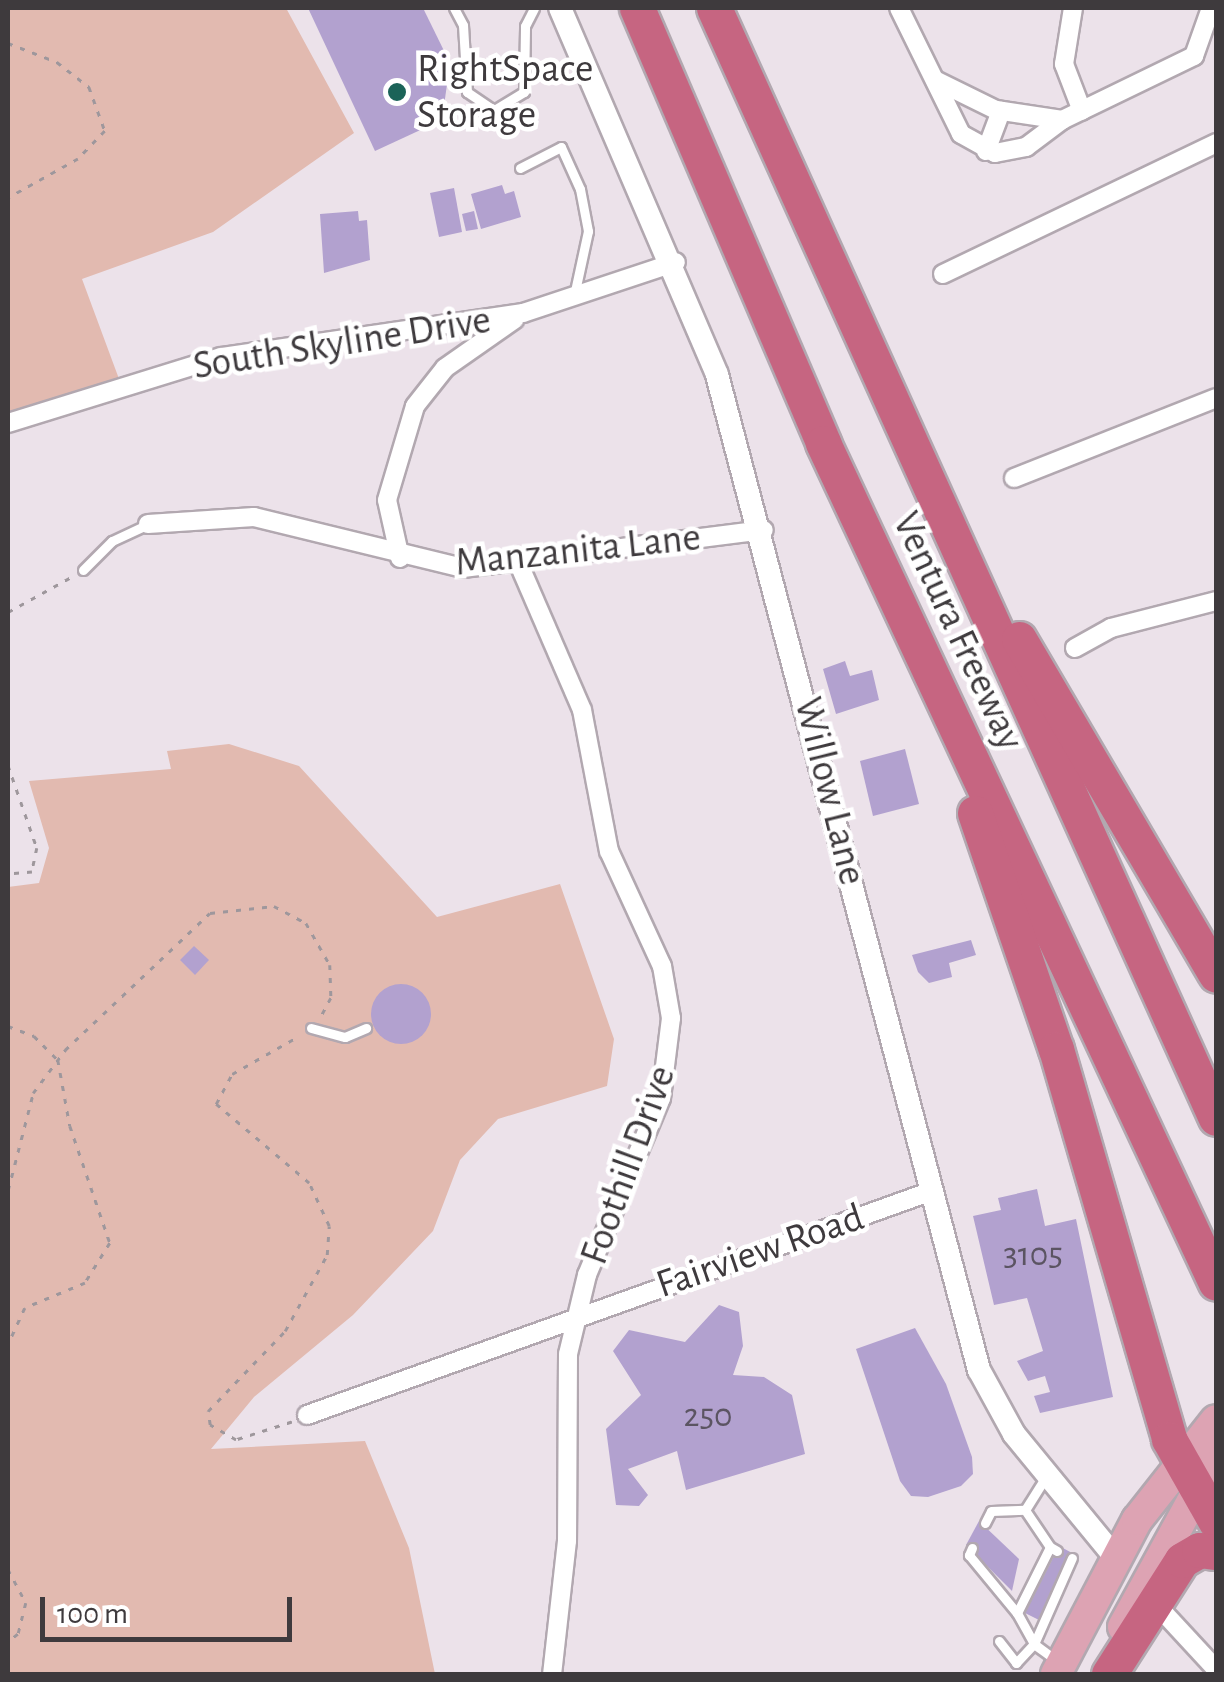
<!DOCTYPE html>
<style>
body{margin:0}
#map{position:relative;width:1224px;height:1682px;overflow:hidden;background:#ece2ea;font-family:"Alegreya Sans",sans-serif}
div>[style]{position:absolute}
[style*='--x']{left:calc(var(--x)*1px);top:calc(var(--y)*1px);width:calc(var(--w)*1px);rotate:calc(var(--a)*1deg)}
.green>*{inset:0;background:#e2bab0}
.building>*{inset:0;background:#b2a1cf}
.round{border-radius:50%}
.path>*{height:2.5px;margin-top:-1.25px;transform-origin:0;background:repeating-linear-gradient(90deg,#9e979c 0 5px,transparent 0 13px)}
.roads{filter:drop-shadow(2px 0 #b2a8b0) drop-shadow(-2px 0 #b2a8b0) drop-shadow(0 2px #b2a8b0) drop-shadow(0 -2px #b2a8b0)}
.service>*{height:9px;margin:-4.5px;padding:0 4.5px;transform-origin:4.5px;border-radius:4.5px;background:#fff}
.minor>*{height:18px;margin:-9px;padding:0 9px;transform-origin:9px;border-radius:9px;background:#fff}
.tertiary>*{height:22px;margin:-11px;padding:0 11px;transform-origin:11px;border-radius:11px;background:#fff}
.primary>*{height:30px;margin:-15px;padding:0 15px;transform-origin:15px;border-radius:15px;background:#dda3b3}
.motorway>*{height:35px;margin:-17.5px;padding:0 17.5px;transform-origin:17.5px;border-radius:17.5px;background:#c66581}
.dots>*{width:28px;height:28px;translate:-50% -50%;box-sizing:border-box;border:5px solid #fff;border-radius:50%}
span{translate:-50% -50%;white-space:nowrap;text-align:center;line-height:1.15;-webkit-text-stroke:9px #fff;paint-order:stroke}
.number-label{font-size:35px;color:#5b5462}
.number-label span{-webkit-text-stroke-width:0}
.poi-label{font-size:40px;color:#3e3a3d}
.left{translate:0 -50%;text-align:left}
.street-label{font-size:40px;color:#3e3a3d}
.frame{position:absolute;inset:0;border:10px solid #3e3a3d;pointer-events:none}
.scale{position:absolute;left:40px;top:1597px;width:252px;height:45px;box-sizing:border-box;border:5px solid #3e3a3d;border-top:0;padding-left:12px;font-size:30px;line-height:35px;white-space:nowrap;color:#3e3a3d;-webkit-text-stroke:8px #fff;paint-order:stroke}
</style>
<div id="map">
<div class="green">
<div style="clip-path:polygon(8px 8px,286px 8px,354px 133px,213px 232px,82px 279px,122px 387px,8px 423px)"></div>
<div style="clip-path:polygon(229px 744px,299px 766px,437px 917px,560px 884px,614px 1039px,607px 1086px,498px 1119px,460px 1160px,433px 1231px,353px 1315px,254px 1397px,211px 1449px,365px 1441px,409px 1548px,435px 1674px,8px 1674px,8px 887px,39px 883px,49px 848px,29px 781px,171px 769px,167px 751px)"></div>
</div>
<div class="building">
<div style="clip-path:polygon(308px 8px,423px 8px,450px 63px,442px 120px,375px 151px)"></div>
<div style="clip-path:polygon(502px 185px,505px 194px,514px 191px,521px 217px,481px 229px,471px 194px)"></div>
<div style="clip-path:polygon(454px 188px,462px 232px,439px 237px,430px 193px)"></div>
<div style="clip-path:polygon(358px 211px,359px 221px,367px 220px,370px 260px,324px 273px,320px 214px)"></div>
<div style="clip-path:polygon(474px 211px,478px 229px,466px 231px,462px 214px)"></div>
<div style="clip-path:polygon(845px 661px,850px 676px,872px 670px,879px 700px,836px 714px,823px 669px)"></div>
<div style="clip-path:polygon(905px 749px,919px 804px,873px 816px,860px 761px)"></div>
<div style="clip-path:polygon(971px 940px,976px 955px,949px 963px,952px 977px,929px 983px,918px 972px,912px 955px)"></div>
<div style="clip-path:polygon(194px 946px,209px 960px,195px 975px,180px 960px)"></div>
<div class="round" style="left:371px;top:984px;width:60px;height:60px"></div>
<div style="clip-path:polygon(1037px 1189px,1045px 1226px,1076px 1219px,1113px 1397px,1040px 1413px,1034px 1396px,1050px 1392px,1045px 1376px,1028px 1381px,1017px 1361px,1043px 1351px,1027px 1298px,994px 1305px,973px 1216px,1001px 1210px,998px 1198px)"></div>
<div style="clip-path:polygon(719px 1305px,739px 1312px,743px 1346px,733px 1375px,764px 1377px,792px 1395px,805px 1454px,686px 1490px,677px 1451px,628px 1469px,648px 1495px,639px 1506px,616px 1505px,606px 1429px,641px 1395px,613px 1351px,629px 1330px,685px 1342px)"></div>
<div style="clip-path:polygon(915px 1328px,946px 1384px,972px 1457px,973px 1474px,961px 1486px,928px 1497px,911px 1496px,900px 1481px,856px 1349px)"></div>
<div style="clip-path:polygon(979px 1521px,1019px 1559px,1012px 1591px,966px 1545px)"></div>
<div style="clip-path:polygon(1059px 1546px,1074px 1554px,1039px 1620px,1025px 1613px)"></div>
</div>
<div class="path">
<div style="--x:8;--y:43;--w:53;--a:21.2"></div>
<div style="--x:57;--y:62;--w:41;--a:38"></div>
<div style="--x:89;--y:87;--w:47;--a:70"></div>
<div style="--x:105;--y:131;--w:39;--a:134"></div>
<div style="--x:78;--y:159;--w:80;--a:150.9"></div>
<div style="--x:8;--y:612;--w:74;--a:-29"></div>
<div style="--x:8;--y:765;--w:88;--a:70.7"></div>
<div style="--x:37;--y:848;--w:25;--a:102"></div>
<div style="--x:32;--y:872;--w:24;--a:175"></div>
<div style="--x:8;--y:1026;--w:28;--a:21"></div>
<div style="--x:34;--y:1036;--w:34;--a:45"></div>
<div style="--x:58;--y:1060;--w:67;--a:79.7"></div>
<div style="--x:70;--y:1126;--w:124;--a:71.1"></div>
<div style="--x:110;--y:1243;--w:47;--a:122"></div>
<div style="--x:85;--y:1283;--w:65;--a:157.4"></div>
<div style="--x:25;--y:1308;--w:41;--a:114.7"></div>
<div style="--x:8;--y:1190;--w:100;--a:-75.5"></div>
<div style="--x:33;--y:1093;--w:54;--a:-53.3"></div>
<div style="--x:65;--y:1050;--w:199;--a:-43.4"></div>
<div style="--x:210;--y:913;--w:64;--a:-6.2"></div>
<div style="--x:274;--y:906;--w:36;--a:28"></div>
<div style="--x:306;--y:923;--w:48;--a:60.3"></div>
<div style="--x:330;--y:965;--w:33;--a:88"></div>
<div style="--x:331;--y:998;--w:24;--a:118"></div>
<div style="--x:292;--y:1422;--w:59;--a:162.2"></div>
<div style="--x:236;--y:1440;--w:30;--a:-150"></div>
<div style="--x:210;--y:1425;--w:14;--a:-98"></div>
<div style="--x:208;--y:1411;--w:111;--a:-46.1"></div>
<div style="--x:285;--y:1331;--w:87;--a:-61.1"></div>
<div style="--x:327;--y:1255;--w:29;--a:-86"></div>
<div style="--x:329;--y:1226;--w:47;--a:-114.9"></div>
<div style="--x:309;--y:1183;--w:122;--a:-139.7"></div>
<div style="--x:216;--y:1104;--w:34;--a:-62"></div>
<div style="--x:232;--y:1074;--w:77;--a:-29.6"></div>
<div style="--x:8;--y:1569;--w:38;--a:62"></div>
<div style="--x:26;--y:1603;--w:32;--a:104"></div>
<div style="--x:18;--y:1634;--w:13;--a:141"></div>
</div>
<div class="roads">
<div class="service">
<div style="--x:454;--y:8;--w:19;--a:62"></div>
<div style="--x:463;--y:25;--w:67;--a:86.6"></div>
<div style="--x:467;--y:92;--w:32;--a:34"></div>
<div style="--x:494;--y:110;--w:35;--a:-31"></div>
<div style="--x:524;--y:92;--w:66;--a:-89.1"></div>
<div style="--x:525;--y:26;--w:20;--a:-63"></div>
<div style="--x:520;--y:168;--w:46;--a:-27.1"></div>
<div style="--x:561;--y:147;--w:46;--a:65.7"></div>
<div style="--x:580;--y:189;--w:43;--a:79.2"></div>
<div style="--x:588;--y:231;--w:66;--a:102.2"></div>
<div style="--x:83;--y:570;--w:41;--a:-45"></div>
<div style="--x:112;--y:541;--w:40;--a:-25"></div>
<div style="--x:311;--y:1028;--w:35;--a:15"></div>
<div style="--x:345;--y:1037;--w:23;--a:-23"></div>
<div style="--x:1025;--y:1510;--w:45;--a:56"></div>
<div style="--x:1025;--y:1510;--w:38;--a:-58"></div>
<div style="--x:985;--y:1523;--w:13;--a:-63"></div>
<div style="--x:991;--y:1511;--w:34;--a:-2"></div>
<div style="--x:972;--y:1548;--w:8;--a:113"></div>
<div style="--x:969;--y:1555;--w:75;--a:50.4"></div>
<div style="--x:1057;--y:1551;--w:8;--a:-150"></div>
<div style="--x:1050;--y:1547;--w:74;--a:116.6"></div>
<div style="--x:1017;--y:1613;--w:35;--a:61"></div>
<div style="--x:1034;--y:1644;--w:94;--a:-66.2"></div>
<div style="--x:999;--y:1641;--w:28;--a:52"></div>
<div style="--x:1016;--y:1663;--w:26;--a:-47"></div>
<div style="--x:1034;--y:1644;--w:26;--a:36"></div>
</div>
<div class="minor">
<div style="--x:899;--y:8;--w:140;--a:63.8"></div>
<div style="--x:961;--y:134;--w:39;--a:29"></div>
<div style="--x:995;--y:153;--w:32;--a:-11"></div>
<div style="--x:1026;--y:147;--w:45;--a:-36.9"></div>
<div style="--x:1062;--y:120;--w:147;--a:-25.9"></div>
<div style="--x:1194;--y:56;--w:51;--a:-70.5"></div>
<div style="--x:1073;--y:8;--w:57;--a:99.1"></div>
<div style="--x:1064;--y:64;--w:50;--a:69"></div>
<div style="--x:935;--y:80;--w:68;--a:26.2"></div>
<div style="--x:996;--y:110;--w:67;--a:8.6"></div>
<div style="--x:986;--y:151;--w:43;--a:-69.4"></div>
<div style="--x:943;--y:274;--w:303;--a:-25.6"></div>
<div style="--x:8;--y:423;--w:223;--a:-17.2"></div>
<div style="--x:221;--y:357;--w:305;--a:-8.3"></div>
<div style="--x:523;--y:313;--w:161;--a:-18.4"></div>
<div style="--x:1014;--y:478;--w:217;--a:-21.6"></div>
<div style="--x:148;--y:524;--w:106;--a:-3.8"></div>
<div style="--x:254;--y:517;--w:215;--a:13.7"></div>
<div style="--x:463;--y:568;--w:303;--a:-7.2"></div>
<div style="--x:400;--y:558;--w:59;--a:-102.6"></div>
<div style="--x:387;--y:500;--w:98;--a:-73.4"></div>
<div style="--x:415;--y:406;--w:48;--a:-51.7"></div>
<div style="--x:445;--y:368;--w:85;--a:-35"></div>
<div style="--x:518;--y:562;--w:161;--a:66.6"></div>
<div style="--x:582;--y:710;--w:144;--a:79.2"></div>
<div style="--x:609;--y:851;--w:127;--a:65.3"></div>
<div style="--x:662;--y:966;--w:53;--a:80.2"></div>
<div style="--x:671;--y:1018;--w:81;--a:97.1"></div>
<div style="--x:661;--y:1098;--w:192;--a:112.7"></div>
<div style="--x:587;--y:1275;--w:81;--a:103.5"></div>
<div style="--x:568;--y:1354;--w:187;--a:90.3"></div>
<div style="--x:567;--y:1541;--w:134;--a:96.4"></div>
<div style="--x:1075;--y:648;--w:41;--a:-29.1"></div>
<div style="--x:1111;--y:628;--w:108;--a:-14.4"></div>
<div style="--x:307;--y:1415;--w:664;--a:-19.72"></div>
<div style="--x:1152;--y:1600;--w:94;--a:47.2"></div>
</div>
<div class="tertiary">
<div style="--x:560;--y:8;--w:399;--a:66.8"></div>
<div style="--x:717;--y:375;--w:1029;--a:75.25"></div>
<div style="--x:979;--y:1370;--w:73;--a:61.3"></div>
<div style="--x:1014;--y:1434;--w:161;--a:50.6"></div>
</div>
<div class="primary">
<div style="--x:1123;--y:1627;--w:194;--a:-61.3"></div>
<div style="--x:1056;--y:1674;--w:174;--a:-62.3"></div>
<div style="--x:1137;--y:1520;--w:127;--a:-51.7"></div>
</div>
<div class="motorway">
<div style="--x:637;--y:8;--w:473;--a:66.8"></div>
<div style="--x:823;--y:443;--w:927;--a:64.93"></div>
<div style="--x:714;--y:8;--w:1218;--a:65.67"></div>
<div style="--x:1019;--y:639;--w:389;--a:59.6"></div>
<div style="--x:975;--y:813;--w:250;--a:71.1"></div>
<div style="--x:1056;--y:1049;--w:406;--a:73.8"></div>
<div style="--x:1169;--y:1439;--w:95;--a:60.5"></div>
<div style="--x:1109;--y:1674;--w:135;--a:-57.4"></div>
<div style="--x:1182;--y:1560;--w:20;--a:-30"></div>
<div style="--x:1199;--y:1550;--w:17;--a:7"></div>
</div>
</div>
<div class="dots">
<div style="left:397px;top:92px;background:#1b6358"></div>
</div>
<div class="number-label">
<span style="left:1033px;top:1255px">3105</span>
<span style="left:708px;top:1416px">250</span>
</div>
<div class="poi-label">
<span class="left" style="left:417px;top:92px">RightSpace<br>Storage</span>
</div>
<div class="street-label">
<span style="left:342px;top:343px;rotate:-9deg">South Skyline Drive</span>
<span style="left:578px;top:550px;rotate:-6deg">Manzanita Lane</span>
<span style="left:958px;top:631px;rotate:65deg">Ventura Freeway</span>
<span style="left:830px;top:791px;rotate:76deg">Willow Lane</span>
<span style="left:628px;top:1165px;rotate:-70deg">Foothill Drive</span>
<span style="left:760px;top:1251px;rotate:-19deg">Fairview Road</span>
</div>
<div class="frame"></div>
<div class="scale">100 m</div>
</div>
